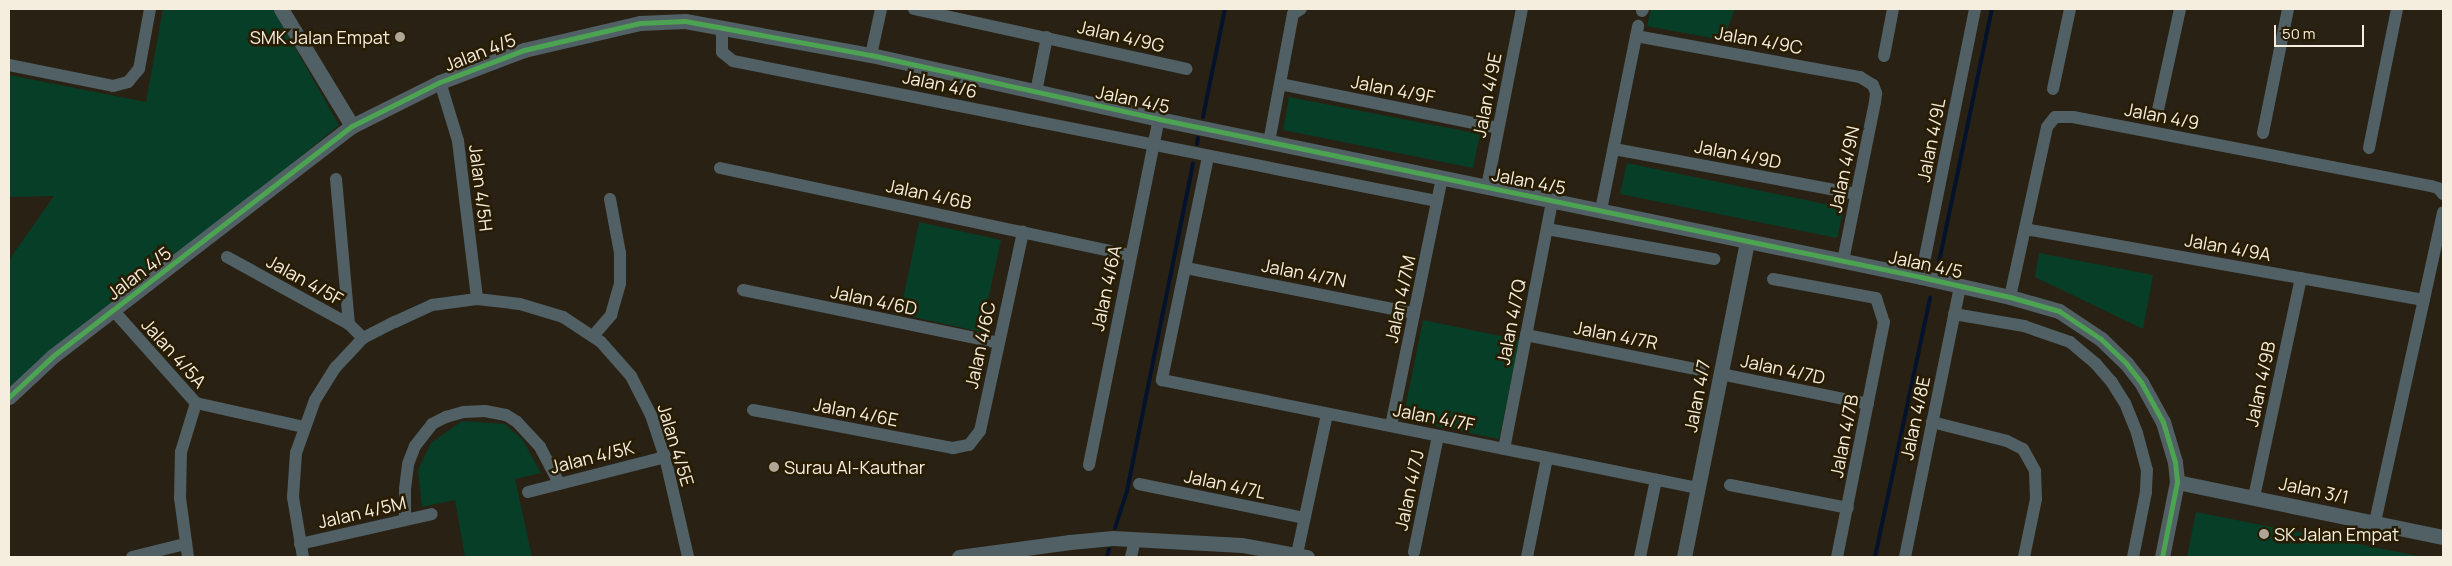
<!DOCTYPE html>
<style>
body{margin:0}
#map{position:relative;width:2452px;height:566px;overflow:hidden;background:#292214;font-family:Manrope,sans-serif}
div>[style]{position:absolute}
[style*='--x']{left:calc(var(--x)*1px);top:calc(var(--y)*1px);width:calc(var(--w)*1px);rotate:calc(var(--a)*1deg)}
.green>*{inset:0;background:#063e27}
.stream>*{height:4px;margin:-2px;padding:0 2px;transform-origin:2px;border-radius:2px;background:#04122c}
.minor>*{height:12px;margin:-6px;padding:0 6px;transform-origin:6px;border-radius:6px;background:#516064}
.tertiary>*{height:15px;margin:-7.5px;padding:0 7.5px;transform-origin:7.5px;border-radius:7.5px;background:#516064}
.cycleway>*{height:5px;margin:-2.5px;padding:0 2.5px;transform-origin:2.5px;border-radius:2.5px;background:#4ca352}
.dots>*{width:14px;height:14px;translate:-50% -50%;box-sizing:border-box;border:2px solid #281c02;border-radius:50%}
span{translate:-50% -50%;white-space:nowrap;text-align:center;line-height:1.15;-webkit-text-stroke:5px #281c02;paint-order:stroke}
.street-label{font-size:18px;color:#f5eede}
.poi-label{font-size:18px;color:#f5eede}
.right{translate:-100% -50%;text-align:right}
.left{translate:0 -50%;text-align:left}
.frame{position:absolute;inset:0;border:10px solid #f5eede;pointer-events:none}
.scale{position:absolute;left:2274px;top:25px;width:90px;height:22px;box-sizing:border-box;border:2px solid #f5eede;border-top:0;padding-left:6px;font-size:15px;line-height:18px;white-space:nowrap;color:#f5eede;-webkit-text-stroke:4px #281c02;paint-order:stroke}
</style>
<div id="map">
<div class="green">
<div style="clip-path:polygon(163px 9px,273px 9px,339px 125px,9px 397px,9px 260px,54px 196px,9px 197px,9px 75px,146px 102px)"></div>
<div style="clip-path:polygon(1651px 9px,1735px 9px,1723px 40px,1647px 26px)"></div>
<div style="clip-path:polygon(1289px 97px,1480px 134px,1473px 168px,1283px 130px)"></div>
<div style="clip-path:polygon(1627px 163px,1844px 208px,1837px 238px,1620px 194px)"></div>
<div style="clip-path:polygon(919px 222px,1001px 240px,981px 332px,900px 314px)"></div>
<div style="clip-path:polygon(2039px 253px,2153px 275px,2143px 329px,2035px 277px)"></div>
<div style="clip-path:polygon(1423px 320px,1520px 340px,1499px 439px,1403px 419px)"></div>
<div style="clip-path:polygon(462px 421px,505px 424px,522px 439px,541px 473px,515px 479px,532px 557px,465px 557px,455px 500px,422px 507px,418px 470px,431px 443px)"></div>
<div style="clip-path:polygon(2196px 512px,2424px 557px,2187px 557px)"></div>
</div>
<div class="stream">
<div style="--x:1203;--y:117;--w:110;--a:-78.5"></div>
<div style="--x:1197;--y:144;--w:6;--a:-81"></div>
<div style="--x:1939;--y:262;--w:258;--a:-78.2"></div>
<div style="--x:1115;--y:528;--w:39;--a:-72"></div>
<div style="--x:1127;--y:491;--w:334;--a:-78.6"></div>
<div style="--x:1107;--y:557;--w:8;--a:-76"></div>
<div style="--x:1875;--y:557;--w:265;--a:-78"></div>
</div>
<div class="minor">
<div style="--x:914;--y:9;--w:279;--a:12.4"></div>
<div style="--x:1642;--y:11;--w:2;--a:-63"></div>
<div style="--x:722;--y:27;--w:25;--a:90"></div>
<div style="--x:722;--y:52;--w:14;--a:39"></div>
<div style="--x:733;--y:61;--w:718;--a:11.25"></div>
<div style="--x:1636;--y:36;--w:228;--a:10.4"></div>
<div style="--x:1860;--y:77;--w:15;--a:32"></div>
<div style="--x:1873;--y:85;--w:9;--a:69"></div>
<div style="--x:1876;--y:93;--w:9;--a:96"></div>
<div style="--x:1875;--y:102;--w:161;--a:101.4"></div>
<div style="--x:871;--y:55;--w:47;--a:-77.7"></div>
<div style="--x:1884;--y:56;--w:48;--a:-79.2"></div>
<div style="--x:9;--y:65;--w:106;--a:11.4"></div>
<div style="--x:113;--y:86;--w:16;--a:-15"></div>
<div style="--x:128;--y:82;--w:17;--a:-50"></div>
<div style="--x:139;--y:69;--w:61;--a:-79.6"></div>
<div style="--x:440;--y:82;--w:62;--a:73"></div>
<div style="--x:458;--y:141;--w:159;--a:83.1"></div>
<div style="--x:1280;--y:84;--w:222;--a:11.4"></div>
<div style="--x:2053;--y:89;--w:82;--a:-78"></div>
<div style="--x:1036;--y:92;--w:56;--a:-78.7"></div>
<div style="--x:2158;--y:110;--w:103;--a:-77.7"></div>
<div style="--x:2263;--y:133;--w:126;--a:-78.6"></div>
<div style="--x:1269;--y:142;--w:130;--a:-79.4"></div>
<div style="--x:1293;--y:14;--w:9;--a:-32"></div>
<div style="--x:2369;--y:148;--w:142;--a:-78.6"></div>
<div style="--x:1614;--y:149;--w:246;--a:10.5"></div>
<div style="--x:1208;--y:157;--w:228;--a:101.7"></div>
<div style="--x:1162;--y:380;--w:547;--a:11.39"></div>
<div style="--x:720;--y:168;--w:420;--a:12"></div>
<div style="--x:336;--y:179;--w:146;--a:84.9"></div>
<div style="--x:1487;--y:187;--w:181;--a:-78.9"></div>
<div style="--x:1601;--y:210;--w:188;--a:-78.6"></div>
<div style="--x:1547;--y:229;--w:170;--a:10.2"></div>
<div style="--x:2025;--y:229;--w:405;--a:10.1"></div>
<div style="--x:227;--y:257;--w:139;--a:28.8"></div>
<div style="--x:349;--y:324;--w:20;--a:45"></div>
<div style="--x:1186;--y:268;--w:232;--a:11.2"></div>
<div style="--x:1921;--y:277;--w:273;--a:-78.6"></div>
<div style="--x:1773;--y:279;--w:105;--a:10.5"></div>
<div style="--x:1876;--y:298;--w:25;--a:72"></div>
<div style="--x:1884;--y:322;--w:240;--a:101.3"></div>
<div style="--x:743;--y:290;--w:260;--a:11.7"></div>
<div style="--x:2010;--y:297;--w:174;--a:-77.7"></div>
<div style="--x:2047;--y:127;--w:13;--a:-51"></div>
<div style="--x:2055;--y:117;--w:18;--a:0"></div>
<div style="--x:2073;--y:117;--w:365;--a:10.9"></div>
<div style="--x:2431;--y:186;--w:7;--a:16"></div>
<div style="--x:2438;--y:188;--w:8;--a:50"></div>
<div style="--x:113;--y:310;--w:125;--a:48.3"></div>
<div style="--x:196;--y:403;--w:111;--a:12.5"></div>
<div style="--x:1954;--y:314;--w:71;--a:9.7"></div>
<div style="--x:2024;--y:326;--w:49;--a:19.2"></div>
<div style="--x:2070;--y:342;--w:34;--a:40"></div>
<div style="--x:2096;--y:364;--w:23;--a:49"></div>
<div style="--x:2111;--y:381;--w:26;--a:58"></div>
<div style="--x:2125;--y:403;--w:32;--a:68"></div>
<div style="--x:2137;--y:433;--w:38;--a:75"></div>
<div style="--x:2147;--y:470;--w:22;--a:93"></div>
<div style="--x:2146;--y:492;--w:66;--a:101.3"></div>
<div style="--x:1526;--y:335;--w:177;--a:11.4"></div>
<div style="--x:593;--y:336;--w:28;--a:-49"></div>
<div style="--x:611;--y:315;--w:32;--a:-74"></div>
<div style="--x:620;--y:284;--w:31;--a:-90"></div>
<div style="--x:620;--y:253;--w:55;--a:-100.5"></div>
<div style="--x:1721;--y:374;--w:150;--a:11.5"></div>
<div style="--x:753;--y:410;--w:204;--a:10.8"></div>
<div style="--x:953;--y:448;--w:16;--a:-11"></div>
<div style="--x:969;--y:445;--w:18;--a:-52"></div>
<div style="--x:980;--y:431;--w:204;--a:-77.8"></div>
<div style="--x:1932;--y:422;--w:77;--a:14.2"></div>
<div style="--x:2007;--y:441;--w:18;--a:27"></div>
<div style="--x:2023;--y:449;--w:25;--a:61"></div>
<div style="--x:2035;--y:471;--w:28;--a:88"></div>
<div style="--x:2036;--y:499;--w:59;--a:101.7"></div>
<div style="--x:1391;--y:426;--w:253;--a:-78.4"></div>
<div style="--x:1504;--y:449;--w:253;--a:-79"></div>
<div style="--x:1089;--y:465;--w:353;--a:-78.6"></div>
<div style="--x:1139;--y:484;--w:168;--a:11.6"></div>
<div style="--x:1730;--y:485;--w:120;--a:11"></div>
<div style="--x:528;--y:492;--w:141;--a:-14.3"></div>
<div style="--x:2254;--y:497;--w:224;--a:-77.9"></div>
<div style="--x:405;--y:520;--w:31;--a:-90"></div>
<div style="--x:405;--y:489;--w:25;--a:-83"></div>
<div style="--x:408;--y:464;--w:19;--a:-69"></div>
<div style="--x:415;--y:446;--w:28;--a:-52"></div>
<div style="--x:432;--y:424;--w:16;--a:-27"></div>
<div style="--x:446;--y:417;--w:19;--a:-16"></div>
<div style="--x:464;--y:412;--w:21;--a:-3"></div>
<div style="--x:485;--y:411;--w:21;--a:11"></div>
<div style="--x:506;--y:415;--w:13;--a:32"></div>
<div style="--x:517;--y:422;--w:34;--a:47"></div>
<div style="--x:540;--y:447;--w:41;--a:62.2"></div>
<div style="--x:2375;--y:522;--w:317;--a:-77.6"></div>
<div style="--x:300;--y:544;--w:135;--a:-12.8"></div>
<div style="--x:1414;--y:552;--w:118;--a:-78.3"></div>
<div style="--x:1297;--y:554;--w:143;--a:-77.9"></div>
<div style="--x:132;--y:557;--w:55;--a:-13.8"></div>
<div style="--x:188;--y:557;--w:60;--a:-97.7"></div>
<div style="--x:180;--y:498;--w:46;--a:-88.8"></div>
<div style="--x:181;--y:452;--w:51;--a:-73"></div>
<div style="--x:303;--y:557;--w:61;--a:-99.5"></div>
<div style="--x:293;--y:497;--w:44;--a:-86.1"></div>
<div style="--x:296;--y:453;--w:56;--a:-70.3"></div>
<div style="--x:315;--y:400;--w:39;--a:-58"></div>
<div style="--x:336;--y:367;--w:40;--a:-47"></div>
<div style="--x:363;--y:338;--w:36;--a:-27"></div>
<div style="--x:395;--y:322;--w:41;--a:-24.7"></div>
<div style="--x:432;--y:305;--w:45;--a:-7.6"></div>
<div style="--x:477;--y:299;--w:43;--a:6.6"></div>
<div style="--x:520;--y:304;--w:45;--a:16.8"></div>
<div style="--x:563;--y:317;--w:45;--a:33.3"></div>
<div style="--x:601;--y:342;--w:45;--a:48.6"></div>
<div style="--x:631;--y:376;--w:44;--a:62.9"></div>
<div style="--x:651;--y:415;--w:44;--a:71.6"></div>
<div style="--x:665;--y:457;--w:103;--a:77"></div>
<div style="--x:1131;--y:557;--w:18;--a:-77"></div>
<div style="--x:1527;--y:557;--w:101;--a:-78.6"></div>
<div style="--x:1640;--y:557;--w:79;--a:-78.3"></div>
<div style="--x:1905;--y:557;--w:277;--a:-78.5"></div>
</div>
<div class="tertiary">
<div style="--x:281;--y:9;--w:137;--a:58.7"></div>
<div style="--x:9;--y:397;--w:60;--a:-43"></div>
<div style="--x:53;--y:356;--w:377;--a:-37.6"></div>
<div style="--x:352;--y:126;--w:98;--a:-26.6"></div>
<div style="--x:440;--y:82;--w:90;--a:-20.9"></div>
<div style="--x:524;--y:50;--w:119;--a:-13.1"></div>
<div style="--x:640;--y:23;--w:45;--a:-2.5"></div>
<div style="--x:685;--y:21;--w:189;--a:10.4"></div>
<div style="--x:871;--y:55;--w:295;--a:12.5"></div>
<div style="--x:1159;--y:119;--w:778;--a:11.71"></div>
<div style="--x:1921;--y:277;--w:91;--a:12.7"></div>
<div style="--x:2010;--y:297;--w:51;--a:15.9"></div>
<div style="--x:2059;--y:311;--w:50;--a:33.7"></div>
<div style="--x:2101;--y:339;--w:35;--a:44"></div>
<div style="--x:2126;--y:363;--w:24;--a:52"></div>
<div style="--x:2141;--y:382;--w:46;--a:61.2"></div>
<div style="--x:2163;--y:422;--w:42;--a:73.3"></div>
<div style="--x:2175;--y:462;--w:20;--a:84"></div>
<div style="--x:2177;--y:482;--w:76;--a:101.3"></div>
<div style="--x:2177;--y:482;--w:272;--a:11.7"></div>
<div style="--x:959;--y:557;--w:112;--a:-7.7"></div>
<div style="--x:1070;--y:542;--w:43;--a:-5.3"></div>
<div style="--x:1113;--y:538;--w:129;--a:3.1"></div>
<div style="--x:1242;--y:545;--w:66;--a:10.5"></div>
<div style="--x:1684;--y:557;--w:322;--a:-78.7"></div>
</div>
<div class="cycleway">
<div style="--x:9;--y:397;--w:60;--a:-43"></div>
<div style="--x:53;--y:356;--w:377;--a:-37.6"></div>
<div style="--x:352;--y:126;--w:98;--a:-26.6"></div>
<div style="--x:440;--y:82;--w:90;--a:-20.9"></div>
<div style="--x:524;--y:50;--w:119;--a:-13.1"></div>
<div style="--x:640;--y:23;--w:45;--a:-2.5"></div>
<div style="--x:685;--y:21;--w:189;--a:10.4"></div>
<div style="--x:871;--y:55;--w:295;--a:12.5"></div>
<div style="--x:1159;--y:119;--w:778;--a:11.71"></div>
<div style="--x:1921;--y:277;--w:91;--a:12.7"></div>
<div style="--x:2010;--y:297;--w:51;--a:15.9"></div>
<div style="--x:2059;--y:311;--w:50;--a:33.7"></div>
<div style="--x:2101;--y:339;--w:35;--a:44"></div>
<div style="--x:2126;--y:363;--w:24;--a:52"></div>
<div style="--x:2141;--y:382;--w:46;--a:61.2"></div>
<div style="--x:2163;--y:422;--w:42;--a:73.3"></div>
<div style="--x:2175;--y:462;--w:20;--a:84"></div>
<div style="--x:2177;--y:482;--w:76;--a:101.3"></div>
</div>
<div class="dots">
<div style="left:400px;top:37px;background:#aea797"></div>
<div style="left:774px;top:467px;background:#aea797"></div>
<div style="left:2264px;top:534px;background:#aea797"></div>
</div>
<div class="street-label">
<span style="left:1121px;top:36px;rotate:13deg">Jalan 4/9G</span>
<span style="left:1759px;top:40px;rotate:10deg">Jalan 4/9C</span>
<span style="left:480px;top:52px;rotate:-21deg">Jalan 4/5</span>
<span style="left:940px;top:84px;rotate:12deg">Jalan 4/6</span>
<span style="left:1393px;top:89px;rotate:11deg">Jalan 4/9F</span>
<span style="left:1487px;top:95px;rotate:-79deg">Jalan 4/9E</span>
<span style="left:1133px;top:99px;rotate:12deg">Jalan 4/5</span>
<span style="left:2162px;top:116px;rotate:11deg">Jalan 4/9</span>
<span style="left:1931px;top:140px;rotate:-79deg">Jalan 4/9L</span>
<span style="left:1738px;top:154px;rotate:11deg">Jalan 4/9D</span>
<span style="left:1844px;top:169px;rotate:-78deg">Jalan 4/9N</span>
<span style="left:1529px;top:181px;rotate:11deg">Jalan 4/5</span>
<span style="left:481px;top:188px;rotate:83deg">Jalan 4/5H</span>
<span style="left:929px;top:194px;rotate:12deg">Jalan 4/6B</span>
<span style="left:2228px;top:247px;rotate:10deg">Jalan 4/9A</span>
<span style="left:1926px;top:264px;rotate:12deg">Jalan 4/5</span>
<span style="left:139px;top:273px;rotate:-37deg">Jalan 4/5</span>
<span style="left:1304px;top:273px;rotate:11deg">Jalan 4/7N</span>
<span style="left:305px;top:280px;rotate:29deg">Jalan 4/5F</span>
<span style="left:1106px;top:288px;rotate:-78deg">Jalan 4/6A</span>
<span style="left:1400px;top:299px;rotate:-78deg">Jalan 4/7M</span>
<span style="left:874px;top:300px;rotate:12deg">Jalan 4/6D</span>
<span style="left:1511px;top:322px;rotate:-79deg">Jalan 4/7Q</span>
<span style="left:1616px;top:335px;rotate:11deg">Jalan 4/7R</span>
<span style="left:980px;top:345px;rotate:-78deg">Jalan 4/6C</span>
<span style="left:174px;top:353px;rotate:48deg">Jalan 4/5A</span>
<span style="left:1783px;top:369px;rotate:12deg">Jalan 4/7D</span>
<span style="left:2260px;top:384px;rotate:-78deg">Jalan 4/9B</span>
<span style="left:1697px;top:396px;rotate:-79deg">Jalan 4/7</span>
<span style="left:856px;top:412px;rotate:11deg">Jalan 4/6E</span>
<span style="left:1434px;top:417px;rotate:11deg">Jalan 4/7F</span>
<span style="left:1915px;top:418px;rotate:-78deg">Jalan 4/8E</span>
<span style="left:1844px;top:436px;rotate:-79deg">Jalan 4/7B</span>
<span style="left:676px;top:445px;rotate:73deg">Jalan 4/5E</span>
<span style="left:592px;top:457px;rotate:-14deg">Jalan 4/5K</span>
<span style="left:1225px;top:484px;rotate:12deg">Jalan 4/7L</span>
<span style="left:1409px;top:490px;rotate:-78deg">Jalan 4/7J</span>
<span style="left:2314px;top:490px;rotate:12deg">Jalan 3/1</span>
<span style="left:362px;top:512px;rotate:-13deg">Jalan 4/5M</span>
</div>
<div class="poi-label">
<span class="right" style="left:390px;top:37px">SMK Jalan Empat</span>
<span class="left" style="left:784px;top:467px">Surau Al-Kauthar</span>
<span class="left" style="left:2274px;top:534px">SK Jalan Empat</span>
</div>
<div class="frame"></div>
<div class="scale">50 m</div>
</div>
